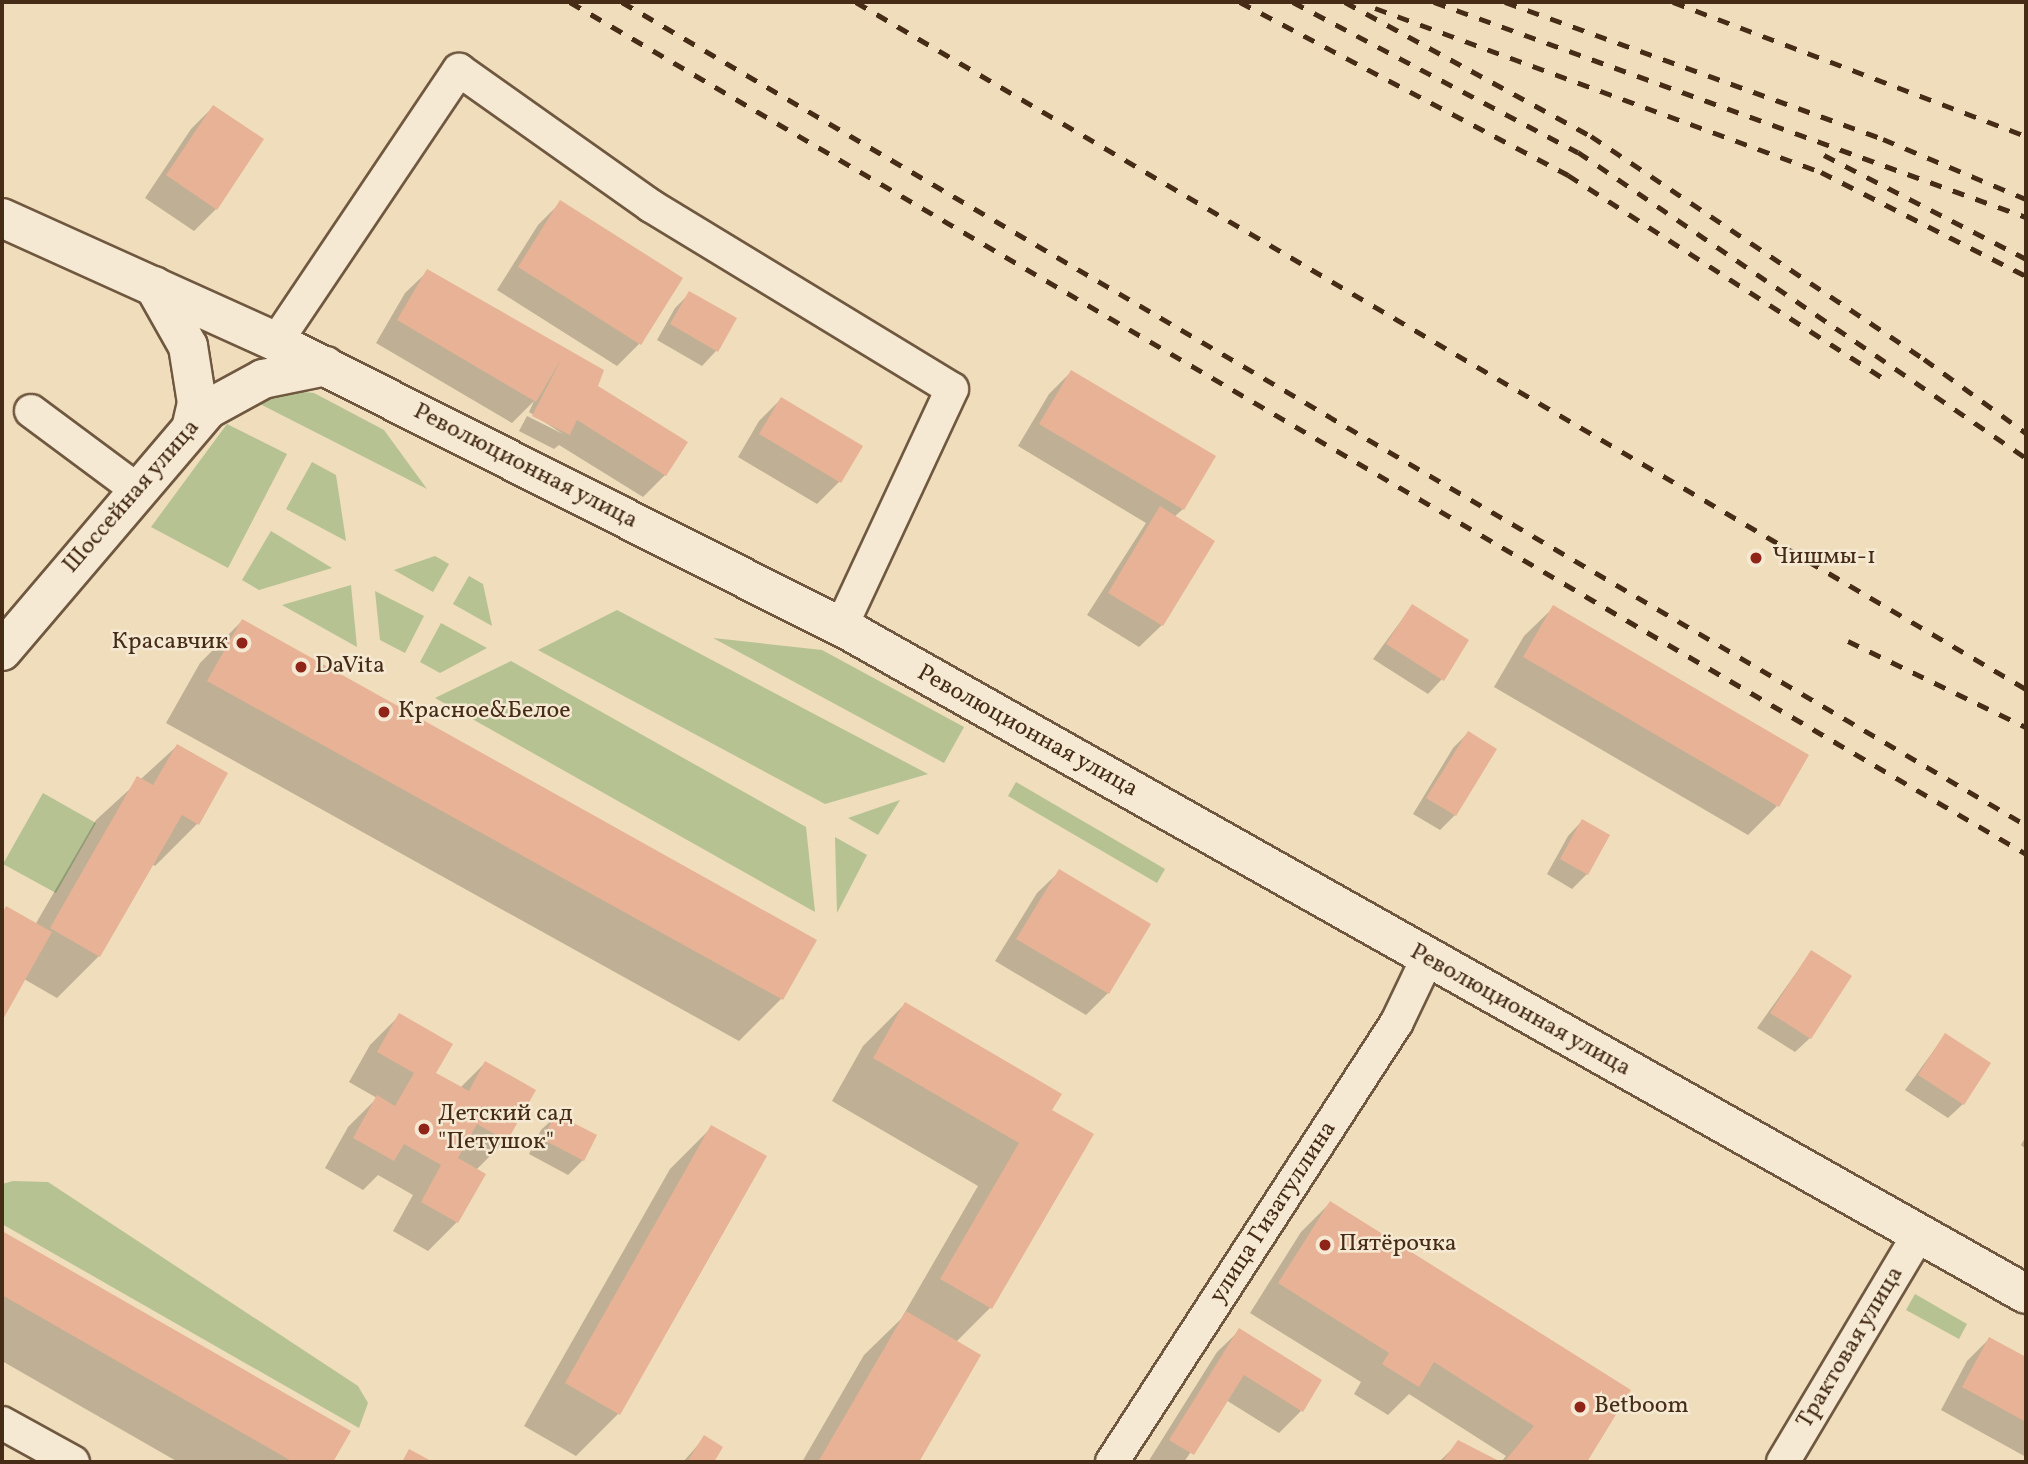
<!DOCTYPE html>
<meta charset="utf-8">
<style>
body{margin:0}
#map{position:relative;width:2028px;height:1464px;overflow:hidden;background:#efddbb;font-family:Vollkorn,serif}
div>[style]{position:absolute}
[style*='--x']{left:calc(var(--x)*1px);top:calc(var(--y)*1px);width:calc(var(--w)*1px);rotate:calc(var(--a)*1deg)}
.green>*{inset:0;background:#b6c292}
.shadow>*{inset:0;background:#0003}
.building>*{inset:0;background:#e7b295}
.roads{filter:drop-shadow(2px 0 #705840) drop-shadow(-2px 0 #705840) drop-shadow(0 2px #705840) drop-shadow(0 -2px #705840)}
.street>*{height:32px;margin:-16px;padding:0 16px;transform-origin:16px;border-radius:16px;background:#f5e9d3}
.secondary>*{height:38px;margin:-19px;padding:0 19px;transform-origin:19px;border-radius:19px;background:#f5e9d3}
.rail>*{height:5px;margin-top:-2.5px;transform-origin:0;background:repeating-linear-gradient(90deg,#462c17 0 12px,transparent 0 24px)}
.dots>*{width:19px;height:19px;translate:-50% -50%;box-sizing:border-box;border:4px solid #f5e9d3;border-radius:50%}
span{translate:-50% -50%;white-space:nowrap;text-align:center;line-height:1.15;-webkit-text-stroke:5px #f5e9d3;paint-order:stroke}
.street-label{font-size:24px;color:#462c17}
.poi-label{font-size:24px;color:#462c17}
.left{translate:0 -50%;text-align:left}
.right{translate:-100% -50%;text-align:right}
.frame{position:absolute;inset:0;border:4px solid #462c17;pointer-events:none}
</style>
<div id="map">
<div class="green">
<div style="clip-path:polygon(283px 390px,314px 393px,384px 430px,427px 489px,258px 403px)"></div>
<div style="clip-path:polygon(227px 424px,287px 454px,228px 568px,151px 527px)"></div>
<div style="clip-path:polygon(312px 462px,336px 475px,346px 541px,286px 509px)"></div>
<div style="clip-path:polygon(271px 531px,332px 568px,259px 590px,242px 580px)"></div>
<div style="clip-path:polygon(435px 556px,449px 564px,433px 592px,394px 570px)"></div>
<div style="clip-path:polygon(469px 576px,483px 584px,492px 626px,453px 604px)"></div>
<div style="clip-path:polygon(351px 585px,357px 647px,282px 605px)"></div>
<div style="clip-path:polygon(375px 591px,424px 616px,405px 653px,380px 640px)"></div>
<div style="clip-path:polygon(617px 610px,928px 774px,825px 804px,538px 650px)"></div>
<div style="clip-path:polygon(441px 623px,487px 648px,440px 673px,420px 662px)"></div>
<div style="clip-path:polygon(713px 638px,822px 650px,964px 727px,944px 763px)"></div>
<div style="clip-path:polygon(511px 661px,806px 827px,815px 912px,435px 698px)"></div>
<div style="clip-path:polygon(1016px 782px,1165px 869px,1157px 883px,1008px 796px)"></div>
<div style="clip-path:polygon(43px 793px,96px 823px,56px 893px,3px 864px)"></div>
<div style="clip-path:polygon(900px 800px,878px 835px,848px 818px)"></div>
<div style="clip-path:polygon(835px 837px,867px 855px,837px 913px)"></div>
<div style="clip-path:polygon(13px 1181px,48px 1182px,358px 1386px,368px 1403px,359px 1428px,2px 1224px,2px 1184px)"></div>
<div style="clip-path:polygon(1915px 1294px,1967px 1324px,1959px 1339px,1906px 1310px)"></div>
</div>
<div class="shadow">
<div style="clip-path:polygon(213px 107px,216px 209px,194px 231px,145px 198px,191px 129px)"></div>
<div style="clip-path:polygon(560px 203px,639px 344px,617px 366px,497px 290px,538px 225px)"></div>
<div style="clip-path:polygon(428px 271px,565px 352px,587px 398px,665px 475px,643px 497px,559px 445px,554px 449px,519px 431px,527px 416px,563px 434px,529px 412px,534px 401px,512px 423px,376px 343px,405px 293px)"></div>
<div style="clip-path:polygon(690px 293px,735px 319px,716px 351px,702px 366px,657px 340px,675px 308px)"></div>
<div style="clip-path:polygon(1071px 372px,1183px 509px,1174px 517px,1162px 625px,1139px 647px,1087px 615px,1146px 523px,1018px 446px,1049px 394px)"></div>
<div style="clip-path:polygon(781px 399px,860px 446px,839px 482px,817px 504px,738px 457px,759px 421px)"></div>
<div style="clip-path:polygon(1412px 606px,1442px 679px,1428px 694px,1373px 659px)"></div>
<div style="clip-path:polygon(1554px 607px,1777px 806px,1748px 835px,1494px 687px,1524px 636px)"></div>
<div style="clip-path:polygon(242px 621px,814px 941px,781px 999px,739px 1041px,166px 723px,200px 663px)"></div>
<div style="clip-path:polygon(1468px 733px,1455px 815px,1440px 830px,1413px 814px,1453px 748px)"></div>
<div style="clip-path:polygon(177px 746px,197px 824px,155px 866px,152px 864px,99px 956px,57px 998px,24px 979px,2px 1018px,2px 913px,7px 908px,35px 925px,96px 820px)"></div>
<div style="clip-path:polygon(1582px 821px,1587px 874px,1572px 889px,1547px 874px,1568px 836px)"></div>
<div style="clip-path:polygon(1060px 871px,1108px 993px,1086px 1015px,995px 961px,1037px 893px)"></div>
<div style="clip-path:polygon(1811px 952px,1810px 1038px,1795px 1052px,1757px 1028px)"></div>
<div style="clip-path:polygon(905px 1004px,1050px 1111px,990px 1308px,956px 1342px,979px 1355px,917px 1462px,802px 1462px,864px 1355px,901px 1319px,978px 1186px,832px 1101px,863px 1046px)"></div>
<div style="clip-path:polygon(399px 1016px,434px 1073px,460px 1088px,485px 1063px,506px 1140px,476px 1170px,457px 1222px,428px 1251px,393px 1231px,413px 1195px,378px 1175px,363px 1190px,325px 1168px,348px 1127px,377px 1098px,349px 1082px,370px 1045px)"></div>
<div style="clip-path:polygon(1945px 1035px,1963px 1104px,1948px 1118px,1905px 1090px)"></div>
<div style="clip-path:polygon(556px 1116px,583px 1160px,568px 1175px,529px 1154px,541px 1130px)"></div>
<div style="clip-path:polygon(712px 1127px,618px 1414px,576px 1456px,524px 1426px,670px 1169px)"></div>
<div style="clip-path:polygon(2026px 1136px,2026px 1149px,2021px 1145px)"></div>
<div style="clip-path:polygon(1330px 1203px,1628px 1390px,1585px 1462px,1501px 1462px,1506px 1456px,1409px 1394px,1388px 1415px,1354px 1394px,1361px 1382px,1250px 1313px,1301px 1232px)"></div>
<div style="clip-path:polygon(2px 1233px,349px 1432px,331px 1462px,178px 1462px,2px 1361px)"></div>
<div style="clip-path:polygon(1240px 1330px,1301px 1411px,1279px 1433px,1226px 1400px,1184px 1462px,1148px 1462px,1217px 1352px)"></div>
<div style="clip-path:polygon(1989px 1339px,2026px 1359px,2026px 1457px,1941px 1410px,1967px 1361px)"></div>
<div style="clip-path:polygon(705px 1437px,721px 1448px,712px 1462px,683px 1462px)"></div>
<div style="clip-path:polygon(1459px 1442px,1497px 1462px,1439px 1462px)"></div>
</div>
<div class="building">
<div style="clip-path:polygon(213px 105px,264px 139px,217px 210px,166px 175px)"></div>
<div style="clip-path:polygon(560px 200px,683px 278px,641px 345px,518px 267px)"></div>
<div style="clip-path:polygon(427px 269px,604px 370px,598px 386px,688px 442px,666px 476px,577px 420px,570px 435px,532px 416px,562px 358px,536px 402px,397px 320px)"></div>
<div style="clip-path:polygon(689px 291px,737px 318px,718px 352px,670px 324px)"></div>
<div style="clip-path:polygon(1071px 370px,1216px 456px,1184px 510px,1039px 424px)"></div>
<div style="clip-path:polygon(781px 397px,863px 446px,841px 483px,759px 434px)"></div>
<div style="clip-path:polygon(1160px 506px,1215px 541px,1163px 626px,1108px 593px)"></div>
<div style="clip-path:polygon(1412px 604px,1469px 640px,1444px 681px,1386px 644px)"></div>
<div style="clip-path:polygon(1553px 605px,1809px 755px,1779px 807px,1523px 657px)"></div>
<div style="clip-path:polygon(242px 619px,817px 940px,783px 1000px,207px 681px)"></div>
<div style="clip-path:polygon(1468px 731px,1497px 749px,1456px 816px,1426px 798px)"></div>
<div style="clip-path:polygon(177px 744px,228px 773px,199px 825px,182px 815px,100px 957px,50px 928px,137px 776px,153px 785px)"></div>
<div style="clip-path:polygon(1582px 819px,1610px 835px,1588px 875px,1560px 859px)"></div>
<div style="clip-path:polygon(1059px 869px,1151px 924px,1109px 994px,1016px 939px)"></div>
<div style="clip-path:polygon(6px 906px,52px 932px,2px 1021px,2px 914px)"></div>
<div style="clip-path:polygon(1811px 950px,1852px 976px,1811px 1039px,1770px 1013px)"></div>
<div style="clip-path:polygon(905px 1002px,1062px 1094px,1052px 1110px,1094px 1134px,992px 1309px,940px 1279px,1019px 1143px,873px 1058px)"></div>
<div style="clip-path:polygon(399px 1013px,453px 1044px,436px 1073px,469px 1091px,485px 1061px,536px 1090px,507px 1141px,477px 1124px,458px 1158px,486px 1174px,458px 1223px,421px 1202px,441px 1165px,404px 1144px,394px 1161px,353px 1138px,377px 1095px,395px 1106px,414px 1073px,377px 1052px)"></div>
<div style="clip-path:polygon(1945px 1033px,1991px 1063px,1964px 1105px,1918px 1075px)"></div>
<div style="clip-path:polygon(556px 1114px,597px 1135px,584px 1161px,542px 1139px)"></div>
<div style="clip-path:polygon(711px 1125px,767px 1156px,620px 1415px,565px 1383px)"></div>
<div style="clip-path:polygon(1330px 1201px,1631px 1390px,1587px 1462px,1504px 1462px,1534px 1426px,1434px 1362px,1419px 1387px,1382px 1364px,1389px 1353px,1278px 1283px)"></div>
<div style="clip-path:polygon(2px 1231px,351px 1431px,333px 1462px,293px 1462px,2px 1295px)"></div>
<div style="clip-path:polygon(906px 1311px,981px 1355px,919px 1462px,818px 1462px)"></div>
<div style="clip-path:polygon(1239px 1328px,1322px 1380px,1303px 1412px,1244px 1375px,1194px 1455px,1169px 1440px)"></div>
<div style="clip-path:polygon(1989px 1337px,2026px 1357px,2026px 1422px,1962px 1387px)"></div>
<div style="clip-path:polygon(704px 1435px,723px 1447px,714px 1462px,687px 1462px)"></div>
<div style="clip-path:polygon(1458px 1440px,1501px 1462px,1442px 1462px)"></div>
<div style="clip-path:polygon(409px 1449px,433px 1462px,402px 1462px)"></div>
</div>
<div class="roads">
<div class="street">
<div style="--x:276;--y:342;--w:328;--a:-56.1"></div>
<div style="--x:459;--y:70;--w:235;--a:35.3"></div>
<div style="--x:651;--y:206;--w:352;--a:31.3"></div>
<div style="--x:952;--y:389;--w:263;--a:115"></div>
<div style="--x:31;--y:411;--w:131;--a:36.6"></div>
<div style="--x:2;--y:1423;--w:81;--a:28.8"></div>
<div style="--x:1112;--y:1462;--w:524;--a:-57.07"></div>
<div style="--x:1397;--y:1022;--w:70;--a:-64.5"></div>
<div style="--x:1783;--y:1462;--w:265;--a:-59.2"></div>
</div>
<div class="secondary">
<div style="--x:2;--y:218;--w:301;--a:24.3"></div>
<div style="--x:276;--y:342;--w:646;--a:26.76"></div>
<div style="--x:853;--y:633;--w:1346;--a:29.4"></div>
<div style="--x:154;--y:286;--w:69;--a:60.5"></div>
<div style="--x:188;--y:346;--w:58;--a:81"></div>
<div style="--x:197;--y:403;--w:22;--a:103"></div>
<div style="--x:2;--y:651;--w:318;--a:-49.6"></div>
<div style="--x:208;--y:409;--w:63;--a:-28.6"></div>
<div style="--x:263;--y:379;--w:64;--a:-11.7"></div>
</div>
</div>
<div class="rail">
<div style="--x:570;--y:2;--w:1687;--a:30.33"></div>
<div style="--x:622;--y:2;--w:1627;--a:30.38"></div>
<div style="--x:856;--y:2;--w:1357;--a:30.42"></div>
<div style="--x:1240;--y:2;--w:371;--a:27.8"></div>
<div style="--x:1568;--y:175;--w:373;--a:32.8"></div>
<div style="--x:1293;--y:2;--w:322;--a:27.8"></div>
<div style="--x:1578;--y:152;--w:543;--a:34.33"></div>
<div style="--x:1345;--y:2;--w:280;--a:28.6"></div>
<div style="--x:1591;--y:136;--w:401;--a:33.8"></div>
<div style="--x:1924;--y:359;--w:126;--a:36"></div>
<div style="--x:1434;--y:2;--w:630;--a:19.96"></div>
<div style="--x:1505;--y:2;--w:402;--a:19.9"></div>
<div style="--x:1883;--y:139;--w:155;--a:22.8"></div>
<div style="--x:1673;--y:2;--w:378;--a:20.8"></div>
<div style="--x:1375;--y:8;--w:475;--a:20.2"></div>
<div style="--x:1821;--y:172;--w:230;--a:26.9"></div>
<div style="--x:1824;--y:155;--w:227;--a:27.2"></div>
<div style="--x:1848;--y:641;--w:198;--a:25.8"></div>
</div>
<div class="dots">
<div style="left:1756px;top:558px;background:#8f2418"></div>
<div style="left:242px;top:643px;background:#8f2418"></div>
<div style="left:301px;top:667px;background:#8f2418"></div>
<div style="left:384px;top:712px;background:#8f2418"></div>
<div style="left:424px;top:1129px;background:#8f2418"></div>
<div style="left:1325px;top:1245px;background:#8f2418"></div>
<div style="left:1580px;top:1407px;background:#8f2418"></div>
</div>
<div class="street-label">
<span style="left:525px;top:467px;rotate:27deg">Революционная улица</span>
<span style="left:132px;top:497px;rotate:-49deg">Шоссейная улица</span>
<span style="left:1027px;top:732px;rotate:29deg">Революционная улица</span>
<span style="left:1520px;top:1011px;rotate:29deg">Революционная улица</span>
<span style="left:1274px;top:1213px;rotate:-57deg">улица Гизатуллина</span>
<span style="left:1851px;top:1348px;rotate:-59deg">Трактовая улица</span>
</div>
<div class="poi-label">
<span class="left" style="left:1772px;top:558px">Чишмы-1</span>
<span class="right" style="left:228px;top:643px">Красавчик</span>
<span class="left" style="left:315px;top:667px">DaVita</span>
<span class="left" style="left:398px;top:712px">Красное&amp;Белое</span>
<span class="left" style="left:438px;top:1129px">Детский сад<br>"Петушок"</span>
<span class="left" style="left:1339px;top:1245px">Пятёрочка</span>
<span class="left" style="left:1594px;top:1407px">Betboom</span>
</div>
<div class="frame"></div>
</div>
